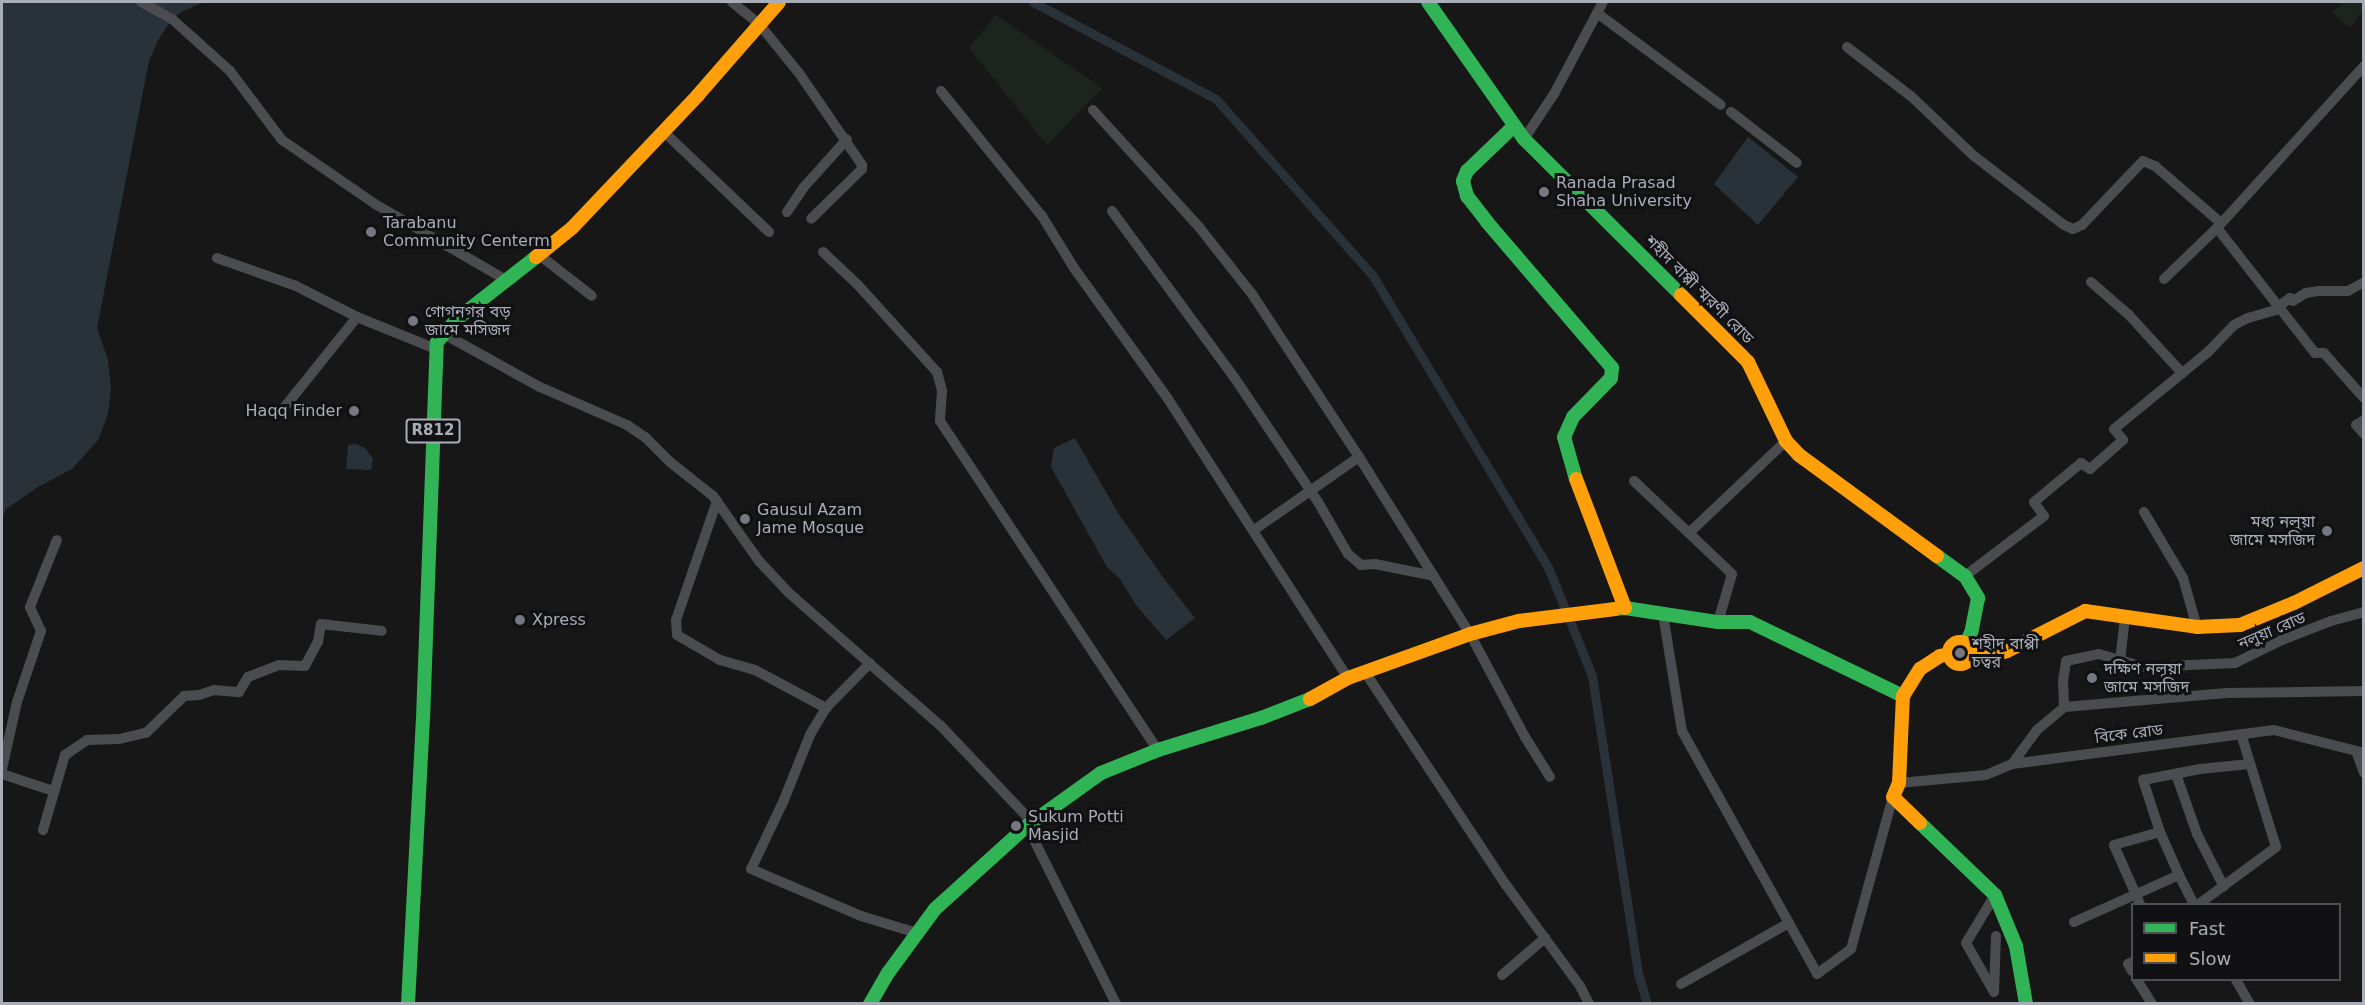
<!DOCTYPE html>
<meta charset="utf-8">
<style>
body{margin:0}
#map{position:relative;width:2365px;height:1005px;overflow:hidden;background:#171717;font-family:"DejaVu Sans","Noto Sans Bengali",sans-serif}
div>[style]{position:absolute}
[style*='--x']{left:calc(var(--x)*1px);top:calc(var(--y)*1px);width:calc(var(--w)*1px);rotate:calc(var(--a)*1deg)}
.green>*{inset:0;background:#1d241e}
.water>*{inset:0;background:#2a3239}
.canal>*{height:9px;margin:-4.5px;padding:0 4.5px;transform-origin:4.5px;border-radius:4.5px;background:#2a3239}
.street>*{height:10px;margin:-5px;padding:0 5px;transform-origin:5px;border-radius:5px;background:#4b4c50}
.fast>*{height:14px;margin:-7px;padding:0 7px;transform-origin:7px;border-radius:7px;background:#30b455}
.slow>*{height:14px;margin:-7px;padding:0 7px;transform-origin:7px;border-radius:7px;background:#ff9f0a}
.slow>.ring{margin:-7px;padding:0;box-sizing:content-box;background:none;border:14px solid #ff9f0a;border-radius:50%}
.dots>*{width:16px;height:16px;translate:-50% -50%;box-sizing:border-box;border:3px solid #111113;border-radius:50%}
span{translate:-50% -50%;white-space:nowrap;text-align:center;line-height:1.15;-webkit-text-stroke:6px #111113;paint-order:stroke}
.shield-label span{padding:2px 4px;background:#111113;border:2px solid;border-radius:4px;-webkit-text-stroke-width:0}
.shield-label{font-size:15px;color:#a8adb8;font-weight:700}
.poi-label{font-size:16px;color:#a8adb8}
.left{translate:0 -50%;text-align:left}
.right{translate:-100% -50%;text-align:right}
.street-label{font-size:16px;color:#a8adb8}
.frame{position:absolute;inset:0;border:3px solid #a8adb8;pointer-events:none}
.legend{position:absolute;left:2131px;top:903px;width:210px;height:78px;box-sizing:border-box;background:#111113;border:2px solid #4d4f55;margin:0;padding:8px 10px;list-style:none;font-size:18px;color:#a8adb8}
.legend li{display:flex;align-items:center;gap:12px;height:30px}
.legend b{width:30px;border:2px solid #4d4f55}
</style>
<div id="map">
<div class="green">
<div style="clip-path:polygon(2343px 2px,2360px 2px,2363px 4px,2363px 10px,2350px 28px,2332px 13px)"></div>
<div style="clip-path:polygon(996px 15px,1102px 88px,1047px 145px,969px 48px)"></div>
</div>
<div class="water">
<div style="clip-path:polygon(2px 2px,204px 2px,181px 12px,172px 19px,158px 40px,149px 61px,97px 328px,108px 360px,111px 388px,108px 414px,98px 440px,72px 469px,38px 487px,6px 509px,2px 519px)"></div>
<div style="clip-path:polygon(1748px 137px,1798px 177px,1758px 225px,1714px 184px)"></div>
<div style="clip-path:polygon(1075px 438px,1118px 513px,1165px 580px,1195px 618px,1166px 640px,1136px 605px,1120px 579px,1107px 567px,1051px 467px,1054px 448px)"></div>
<div style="clip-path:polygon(356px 444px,365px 448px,373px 459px,371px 470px,346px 469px,348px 445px)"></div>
</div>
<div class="canal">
<div style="--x:1033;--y:2;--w:207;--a:27.9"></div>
<div style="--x:1216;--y:99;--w:237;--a:48.4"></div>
<div style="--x:1373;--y:276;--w:340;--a:59"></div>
<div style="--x:1548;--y:567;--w:118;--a:68"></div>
<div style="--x:1592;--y:676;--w:301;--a:81.2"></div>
<div style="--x:1638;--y:973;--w:32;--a:74"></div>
</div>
<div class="street">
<div style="--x:141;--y:2;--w:35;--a:29"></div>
<div style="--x:172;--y:19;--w:78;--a:41.9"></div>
<div style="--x:230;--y:71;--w:86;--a:53"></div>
<div style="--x:282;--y:140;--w:113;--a:34.5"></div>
<div style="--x:375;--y:204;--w:151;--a:30.1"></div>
<div style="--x:732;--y:2;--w:35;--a:39"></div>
<div style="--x:759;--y:24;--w:63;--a:50.8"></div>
<div style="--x:799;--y:73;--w:112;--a:55.6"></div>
<div style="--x:862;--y:165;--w:4;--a:90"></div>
<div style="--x:862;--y:169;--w:71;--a:135.6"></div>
<div style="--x:1597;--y:13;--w:154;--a:36.6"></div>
<div style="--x:1847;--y:47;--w:82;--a:37.6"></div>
<div style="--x:1912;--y:97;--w:86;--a:43.6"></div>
<div style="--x:1974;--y:156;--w:113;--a:37.5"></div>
<div style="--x:2064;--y:225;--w:10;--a:24"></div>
<div style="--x:2073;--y:229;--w:10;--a:-24"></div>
<div style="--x:2082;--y:225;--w:88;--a:-46.4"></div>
<div style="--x:2143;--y:161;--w:13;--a:23"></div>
<div style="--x:2155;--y:166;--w:87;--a:40.8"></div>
<div style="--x:941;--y:91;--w:161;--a:51.1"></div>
<div style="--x:1042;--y:216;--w:61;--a:58.4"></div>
<div style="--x:1074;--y:268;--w:161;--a:54.3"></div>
<div style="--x:1168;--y:399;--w:332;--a:57.2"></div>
<div style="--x:1093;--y:110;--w:158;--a:47.8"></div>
<div style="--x:1199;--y:227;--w:85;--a:51.7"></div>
<div style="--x:1252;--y:294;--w:195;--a:56.7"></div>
<div style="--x:1359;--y:457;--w:209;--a:57.9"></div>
<div style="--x:1470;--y:634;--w:117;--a:61.9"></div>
<div style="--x:1525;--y:737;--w:47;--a:58"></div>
<div style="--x:1731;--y:112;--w:83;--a:37.7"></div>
<div style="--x:664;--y:132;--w:145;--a:43.6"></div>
<div style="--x:1524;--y:139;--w:54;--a:-56.3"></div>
<div style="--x:1554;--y:94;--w:104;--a:-62"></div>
<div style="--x:1112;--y:211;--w:206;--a:53.7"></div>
<div style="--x:1234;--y:377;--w:151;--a:56.1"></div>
<div style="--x:1318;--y:502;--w:60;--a:60"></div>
<div style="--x:1348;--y:554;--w:17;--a:40"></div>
<div style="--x:1361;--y:565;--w:14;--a:-4"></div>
<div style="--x:1375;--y:564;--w:60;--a:11.5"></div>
<div style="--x:787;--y:212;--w:30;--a:-56"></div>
<div style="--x:804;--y:187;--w:64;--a:-48.1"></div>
<div style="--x:2217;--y:228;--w:159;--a:51.9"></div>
<div style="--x:2315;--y:353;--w:9;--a:0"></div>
<div style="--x:2324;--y:353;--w:60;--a:48.4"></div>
<div style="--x:823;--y:252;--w:48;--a:43.3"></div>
<div style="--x:858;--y:285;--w:118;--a:47.8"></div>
<div style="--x:937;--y:372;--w:20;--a:75"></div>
<div style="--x:942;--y:391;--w:30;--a:94"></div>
<div style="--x:940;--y:421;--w:395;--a:56.5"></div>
<div style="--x:538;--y:254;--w:68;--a:37.9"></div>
<div style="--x:217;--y:258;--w:84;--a:19.5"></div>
<div style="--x:296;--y:286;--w:68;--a:26.9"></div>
<div style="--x:357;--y:317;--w:85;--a:22.1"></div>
<div style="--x:2164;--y:279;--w:74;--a:-43.9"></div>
<div style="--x:2217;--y:228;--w:219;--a:-47.8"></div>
<div style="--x:2091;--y:282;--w:50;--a:41"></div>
<div style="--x:2129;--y:315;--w:79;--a:47.6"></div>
<div style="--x:2278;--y:307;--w:15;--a:-37"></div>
<div style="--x:2290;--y:298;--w:4;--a:45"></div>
<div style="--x:2293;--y:301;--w:15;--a:-32"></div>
<div style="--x:2306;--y:293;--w:12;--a:-9"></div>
<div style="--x:2318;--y:291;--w:30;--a:0"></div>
<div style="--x:2348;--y:291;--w:18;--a:-29"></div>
<div style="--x:442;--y:333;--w:112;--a:28.9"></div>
<div style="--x:540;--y:387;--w:95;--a:23.6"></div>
<div style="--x:627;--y:425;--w:22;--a:34"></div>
<div style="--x:645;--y:437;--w:35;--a:45"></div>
<div style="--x:670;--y:462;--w:55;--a:38.3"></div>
<div style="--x:713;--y:496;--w:80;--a:54.7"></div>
<div style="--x:759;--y:561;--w:44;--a:46.8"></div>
<div style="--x:789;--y:593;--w:201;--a:41.2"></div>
<div style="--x:940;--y:725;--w:134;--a:46.5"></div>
<div style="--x:283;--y:409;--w:118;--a:-51.2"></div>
<div style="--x:2364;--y:420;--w:9;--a:148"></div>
<div style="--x:2356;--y:425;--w:12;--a:48"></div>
<div style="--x:1634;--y:481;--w:135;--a:43.5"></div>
<div style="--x:1732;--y:574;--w:50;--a:106.3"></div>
<div style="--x:717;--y:501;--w:126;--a:109"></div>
<div style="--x:676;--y:620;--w:15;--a:86"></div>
<div style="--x:677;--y:635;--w:50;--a:30.2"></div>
<div style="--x:720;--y:660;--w:36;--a:16"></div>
<div style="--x:755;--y:670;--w:81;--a:28.2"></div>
<div style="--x:2144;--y:512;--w:77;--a:59.4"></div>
<div style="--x:2183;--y:578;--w:51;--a:74.1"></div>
<div style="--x:1254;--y:530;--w:128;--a:-34.8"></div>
<div style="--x:1689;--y:533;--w:134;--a:-43.5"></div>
<div style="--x:1965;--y:576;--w:99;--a:-37.2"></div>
<div style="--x:2044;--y:516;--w:17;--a:-126"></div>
<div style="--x:2034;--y:502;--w:61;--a:-39.7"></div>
<div style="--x:2081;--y:463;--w:11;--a:34"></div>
<div style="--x:2090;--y:469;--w:44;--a:-41.3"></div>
<div style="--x:2123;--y:440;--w:14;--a:-129"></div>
<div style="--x:2114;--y:429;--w:122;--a:-39.3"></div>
<div style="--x:2208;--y:352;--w:37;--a:-46"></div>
<div style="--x:2234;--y:325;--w:16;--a:-27"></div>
<div style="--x:2248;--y:318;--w:33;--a:-16"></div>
<div style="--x:1663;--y:614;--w:119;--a:80.8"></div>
<div style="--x:1682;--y:731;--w:278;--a:60.9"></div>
<div style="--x:1817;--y:974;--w:42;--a:-36.3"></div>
<div style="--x:1851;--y:949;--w:158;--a:-74.6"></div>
<div style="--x:2120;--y:661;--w:44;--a:-83.5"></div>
<div style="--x:870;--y:663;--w:63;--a:134.4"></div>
<div style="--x:826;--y:708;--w:31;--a:121"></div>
<div style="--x:810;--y:735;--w:72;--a:111.9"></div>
<div style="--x:783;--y:802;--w:74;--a:115.5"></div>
<div style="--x:751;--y:869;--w:120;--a:23.1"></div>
<div style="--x:861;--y:916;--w:59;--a:16.9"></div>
<div style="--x:1365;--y:672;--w:255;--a:56.5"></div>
<div style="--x:1506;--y:885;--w:125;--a:53.8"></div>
<div style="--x:1580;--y:986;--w:20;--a:63"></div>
<div style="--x:2064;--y:707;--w:163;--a:-4.9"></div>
<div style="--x:2226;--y:693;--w:138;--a:-0.8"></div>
<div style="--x:2356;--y:751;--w:23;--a:70"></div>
<div style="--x:2012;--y:764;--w:42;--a:-53.7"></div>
<div style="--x:2037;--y:730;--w:35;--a:-40"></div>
<div style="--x:2064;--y:707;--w:26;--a:-92"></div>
<div style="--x:2063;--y:681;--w:20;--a:-81"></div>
<div style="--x:2066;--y:661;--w:34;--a:-12"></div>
<div style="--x:2099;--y:654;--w:47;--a:16.1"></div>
<div style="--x:2144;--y:667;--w:91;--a:-2.5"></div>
<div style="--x:2235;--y:663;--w:52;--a:-26.1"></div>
<div style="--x:2282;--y:640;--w:53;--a:-21.2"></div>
<div style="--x:2331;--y:621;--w:34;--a:-15"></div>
<div style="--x:2;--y:769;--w:69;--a:-77.4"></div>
<div style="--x:17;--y:702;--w:75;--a:-71.3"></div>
<div style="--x:41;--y:631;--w:26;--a:-115"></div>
<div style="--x:30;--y:607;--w:72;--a:-68.1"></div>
<div style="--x:2;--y:774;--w:54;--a:18.4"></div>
<div style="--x:2176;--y:774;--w:64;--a:70.7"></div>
<div style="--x:2197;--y:834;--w:59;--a:63"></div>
<div style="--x:1899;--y:783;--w:87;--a:-5.3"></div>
<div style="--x:1986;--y:775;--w:28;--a:-23"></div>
<div style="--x:2012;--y:764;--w:264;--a:-7.4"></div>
<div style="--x:2274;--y:730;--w:93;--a:14.3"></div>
<div style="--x:1027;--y:826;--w:199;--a:63.4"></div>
<div style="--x:43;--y:830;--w:78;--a:-73.7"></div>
<div style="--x:65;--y:755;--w:27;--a:-34"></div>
<div style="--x:87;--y:740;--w:32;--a:-2"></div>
<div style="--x:119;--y:739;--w:28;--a:-13"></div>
<div style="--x:146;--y:733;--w:53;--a:-44.2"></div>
<div style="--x:184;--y:696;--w:15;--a:-4"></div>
<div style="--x:199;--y:695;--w:16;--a:-18"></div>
<div style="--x:214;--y:690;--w:25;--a:5"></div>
<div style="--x:239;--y:692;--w:17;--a:-59"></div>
<div style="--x:248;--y:677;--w:33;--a:-21"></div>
<div style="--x:279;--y:665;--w:26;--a:2"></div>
<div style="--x:305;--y:666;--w:27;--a:-62"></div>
<div style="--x:318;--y:642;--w:18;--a:-81"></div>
<div style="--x:321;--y:624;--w:61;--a:6.5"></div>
<div style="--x:2179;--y:875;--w:33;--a:63"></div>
<div style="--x:1995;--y:895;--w:56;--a:121.1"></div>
<div style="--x:1966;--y:943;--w:56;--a:60.3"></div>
<div style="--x:1994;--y:992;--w:56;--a:-88"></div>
<div style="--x:2140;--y:904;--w:64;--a:-113.8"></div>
<div style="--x:2114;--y:845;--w:48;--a:-15.8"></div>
<div style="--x:2160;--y:832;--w:55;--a:-108.1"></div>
<div style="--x:2143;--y:780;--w:58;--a:-10.9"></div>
<div style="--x:2200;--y:769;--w:50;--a:-5.7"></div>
<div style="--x:2199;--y:904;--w:96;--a:-36.5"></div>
<div style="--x:2276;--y:847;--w:118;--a:-107.2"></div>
<div style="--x:2074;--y:922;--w:115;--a:-24.1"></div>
<div style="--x:2179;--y:875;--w:47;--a:-113.8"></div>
<div style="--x:2132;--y:962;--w:4;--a:153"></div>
<div style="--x:2128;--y:964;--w:8;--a:60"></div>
<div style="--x:1502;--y:975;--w:57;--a:-40.7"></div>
<div style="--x:2137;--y:980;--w:28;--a:58"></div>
<div style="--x:2236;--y:980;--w:28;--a:60"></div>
<div style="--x:1681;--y:984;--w:124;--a:-29.5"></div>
</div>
<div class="fast">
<div style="--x:1428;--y:2;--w:167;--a:55"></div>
<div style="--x:1524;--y:139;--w:221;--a:44.8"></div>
<div style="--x:1514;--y:126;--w:65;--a:136.2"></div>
<div style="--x:1467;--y:171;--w:11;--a:112"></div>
<div style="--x:1463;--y:181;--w:16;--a:75"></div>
<div style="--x:1467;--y:196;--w:33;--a:52"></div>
<div style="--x:1487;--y:222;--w:192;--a:49.4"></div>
<div style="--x:1612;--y:368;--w:10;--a:96"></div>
<div style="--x:1611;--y:378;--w:54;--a:134.3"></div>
<div style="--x:1573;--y:417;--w:22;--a:114"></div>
<div style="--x:1564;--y:437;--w:44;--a:74.1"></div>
<div style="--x:1937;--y:556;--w:34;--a:36"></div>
<div style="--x:1965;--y:576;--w:26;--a:59"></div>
<div style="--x:1978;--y:598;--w:36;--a:101"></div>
<div style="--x:1971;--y:633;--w:11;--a:117"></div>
<div style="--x:1615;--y:609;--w:10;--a:-6"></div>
<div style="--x:1625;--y:608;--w:94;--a:8.6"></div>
<div style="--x:1718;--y:622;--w:32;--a:0"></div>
<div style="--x:1750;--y:622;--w:170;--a:25.8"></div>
<div style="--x:1920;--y:823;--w:104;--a:43.8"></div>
<div style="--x:1995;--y:895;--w:55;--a:67.6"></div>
<div style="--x:2016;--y:946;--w:59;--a:80.2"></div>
<div style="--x:408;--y:1004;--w:285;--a:-87"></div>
<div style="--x:423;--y:719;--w:377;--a:-87.9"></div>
<div style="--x:437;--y:342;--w:30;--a:-49"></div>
<div style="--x:457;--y:319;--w:100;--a:-38.1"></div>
<div style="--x:870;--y:1004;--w:36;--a:-60"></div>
<div style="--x:888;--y:973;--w:79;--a:-53.7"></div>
<div style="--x:935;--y:909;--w:124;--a:-42.1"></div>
<div style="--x:1027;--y:826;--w:91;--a:-35.6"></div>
<div style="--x:1101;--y:773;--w:61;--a:-22"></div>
<div style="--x:1158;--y:750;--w:108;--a:-17.3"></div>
<div style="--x:1261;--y:718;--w:53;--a:-21.2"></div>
</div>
<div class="slow">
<div style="--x:536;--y:257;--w:46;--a:-38.9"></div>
<div style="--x:572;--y:228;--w:183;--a:-46.5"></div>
<div style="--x:698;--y:95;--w:123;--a:-48.9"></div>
<div style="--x:1681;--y:295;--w:95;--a:45"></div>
<div style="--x:1748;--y:362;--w:88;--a:64.3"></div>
<div style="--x:1786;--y:441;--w:19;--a:47"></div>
<div style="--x:1799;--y:455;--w:171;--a:36.2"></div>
<div style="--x:1576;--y:479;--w:138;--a:69.2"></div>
<div class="ring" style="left:1949px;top:642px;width:8px;height:8px"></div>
<div style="--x:1971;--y:656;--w:13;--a:9"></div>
<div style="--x:1984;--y:658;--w:24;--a:-17"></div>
<div style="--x:2007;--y:651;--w:88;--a:-27.1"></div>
<div style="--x:2085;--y:611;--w:113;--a:8.1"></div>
<div style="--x:2197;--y:627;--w:43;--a:-2.7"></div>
<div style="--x:2240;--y:625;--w:58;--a:-22.2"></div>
<div style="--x:2294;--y:603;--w:78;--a:-26.6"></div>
<div style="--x:1310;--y:699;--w:43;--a:-28.9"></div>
<div style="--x:1348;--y:678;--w:130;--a:-19.8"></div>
<div style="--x:1470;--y:634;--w:51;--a:-14.9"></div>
<div style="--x:1519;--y:621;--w:97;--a:-7.1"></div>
<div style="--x:1920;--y:823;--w:37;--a:-136"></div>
<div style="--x:1893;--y:797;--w:15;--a:-67"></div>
<div style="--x:1899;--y:783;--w:87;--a:-87.4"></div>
<div style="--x:1903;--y:696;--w:32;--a:-58"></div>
<div style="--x:1920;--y:669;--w:24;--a:-33"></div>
<div style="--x:1940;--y:656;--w:9;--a:-13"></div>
</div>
<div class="dots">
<div style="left:1544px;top:192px;background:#757880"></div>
<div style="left:371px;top:232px;background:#757880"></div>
<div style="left:413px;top:321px;background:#757880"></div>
<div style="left:354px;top:411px;background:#757880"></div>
<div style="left:745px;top:519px;background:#757880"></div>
<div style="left:2327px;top:531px;background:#757880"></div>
<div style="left:520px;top:620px;background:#757880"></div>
<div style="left:1960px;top:653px;background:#757880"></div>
<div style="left:2092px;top:678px;background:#757880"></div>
<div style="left:1016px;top:826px;background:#757880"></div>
</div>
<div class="shield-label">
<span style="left:433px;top:431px">R812</span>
</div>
<div class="poi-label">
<span class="left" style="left:1556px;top:192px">Ranada Prasad<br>Shaha University</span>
<span class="left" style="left:383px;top:232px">Tarabanu<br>Community Centerm</span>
<span class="left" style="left:425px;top:321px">গোগনগর বড়<br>জামে মসিজদ</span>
<span class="right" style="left:342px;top:411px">Haqq Finder</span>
<span class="left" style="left:757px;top:519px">Gausul Azam<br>Jame Mosque</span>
<span class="right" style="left:2315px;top:531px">মধ্য নলুয়া<br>জামে মসজিদ</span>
<span class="left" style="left:532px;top:620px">Xpress</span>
<span class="left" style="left:1972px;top:653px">শহীদ বাপ্পী<br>চত্বর</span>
<span class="left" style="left:2104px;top:678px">দক্ষিণ নলুয়া<br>জামে মসজিদ</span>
<span class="left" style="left:1028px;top:826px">Sukum Potti<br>Masjid</span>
</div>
<div class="street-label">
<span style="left:1699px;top:290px;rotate:45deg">শহীদ বাপ্পী স্মরণী রোড</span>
<span style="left:2272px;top:631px;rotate:-23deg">নলুয়া রোড</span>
<span style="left:2129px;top:734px;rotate:-7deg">বিকে রোড</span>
</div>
<div class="frame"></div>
<ul class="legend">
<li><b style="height:8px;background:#30b455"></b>Fast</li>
<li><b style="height:8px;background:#ff9f0a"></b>Slow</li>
</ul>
</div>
